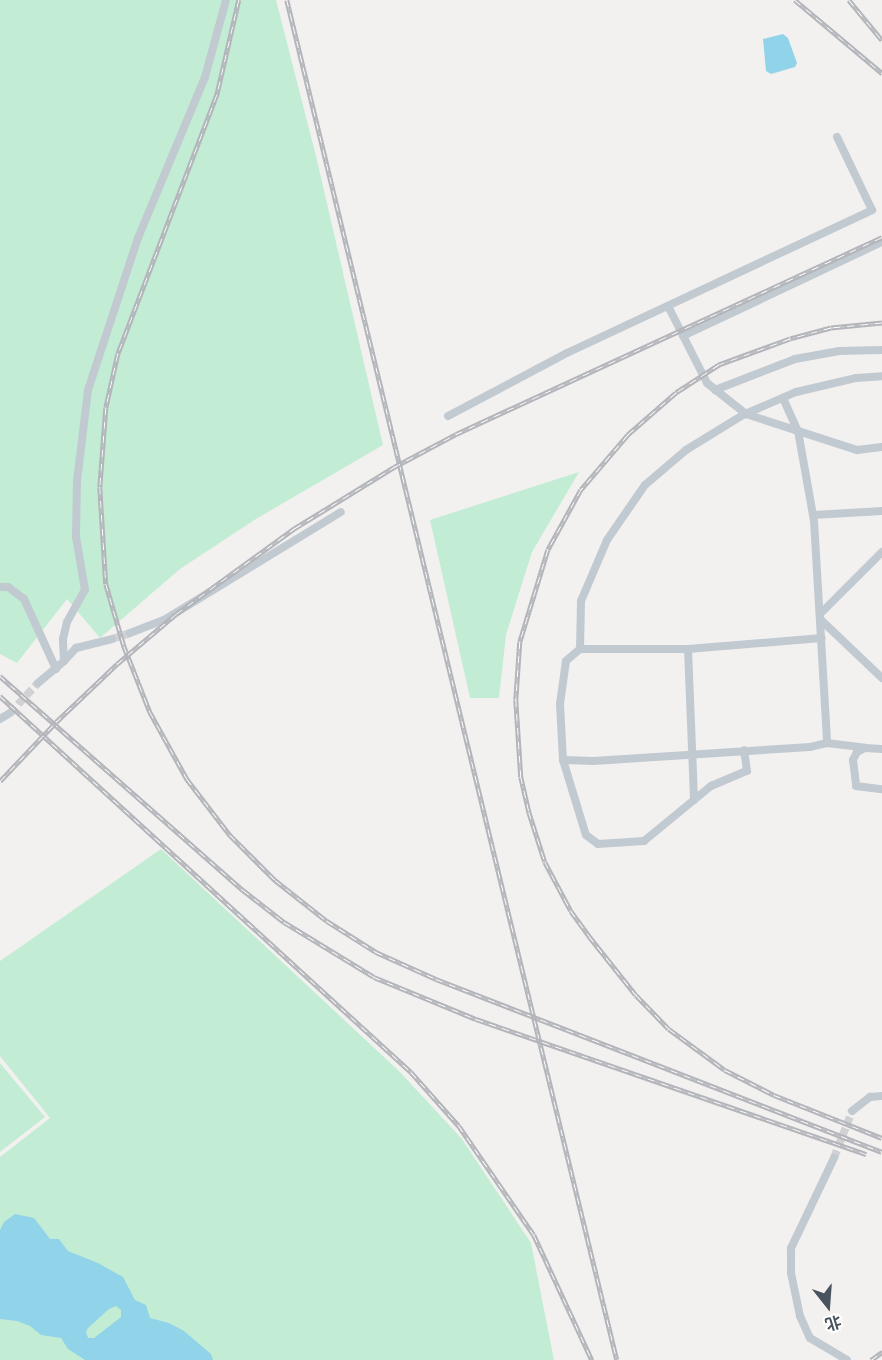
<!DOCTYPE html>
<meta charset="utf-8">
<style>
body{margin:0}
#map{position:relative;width:882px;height:1360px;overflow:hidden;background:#f3f1f0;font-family:Barlow,"Noto Sans SC",sans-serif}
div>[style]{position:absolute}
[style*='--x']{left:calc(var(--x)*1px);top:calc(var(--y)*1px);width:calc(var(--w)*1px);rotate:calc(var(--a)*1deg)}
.green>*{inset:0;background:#c2edd4}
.water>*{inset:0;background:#91d3e8}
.street-tunnel>*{height:8px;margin-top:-4px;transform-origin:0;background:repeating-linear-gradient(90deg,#d1d1d3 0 8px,transparent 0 12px)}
.street>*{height:8px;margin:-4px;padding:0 4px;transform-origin:4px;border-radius:4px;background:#c2cad1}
.rail>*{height:4.5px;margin-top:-2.25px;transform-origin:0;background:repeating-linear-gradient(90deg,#fff 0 7px,#b3b5ba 0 14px);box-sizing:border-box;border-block:2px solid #b3b5ba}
span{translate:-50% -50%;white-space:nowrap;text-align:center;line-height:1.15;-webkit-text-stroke:4.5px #fff;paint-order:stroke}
.north{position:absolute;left:798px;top:1276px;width:60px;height:60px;-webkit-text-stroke:4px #fff;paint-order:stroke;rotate:163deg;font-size:16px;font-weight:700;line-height:24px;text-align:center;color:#49535d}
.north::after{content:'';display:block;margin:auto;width:21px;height:27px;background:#49535d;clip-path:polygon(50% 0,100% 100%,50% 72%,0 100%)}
</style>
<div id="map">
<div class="green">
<div style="clip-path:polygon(0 0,276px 0,316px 156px,383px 445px,256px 519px,180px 569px,100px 638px,67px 599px,17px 663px,0 654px)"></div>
<div style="clip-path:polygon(579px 472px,532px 552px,506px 635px,499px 698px,470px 698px,430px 520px)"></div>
<div style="clip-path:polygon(161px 849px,400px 1072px,462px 1139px,531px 1243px,554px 1360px,0 1360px,0 1157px,50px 1118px,0 1056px,0 961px)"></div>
<div style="clip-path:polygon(0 1063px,45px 1117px,0 1152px)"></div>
</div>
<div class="water">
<div style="clip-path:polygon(783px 34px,788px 38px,797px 63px,795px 67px,771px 74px,766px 71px,763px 39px)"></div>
<div style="clip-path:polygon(evenodd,15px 1214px,34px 1218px,50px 1239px,59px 1239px,68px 1251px,98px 1263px,123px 1277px,135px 1300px,146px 1305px,150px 1318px,169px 1323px,184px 1331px,211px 1354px,213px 1360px,85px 1360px,68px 1349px,61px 1338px,41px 1335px,30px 1326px,17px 1321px,0 1319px,0 1230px,4px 1222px,15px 1214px,116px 1306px,121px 1310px,121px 1317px,94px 1338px,88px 1338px,86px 1332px,88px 1328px,109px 1309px,116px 1306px)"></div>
</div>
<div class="street-tunnel">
<div style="--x:112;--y:639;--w:19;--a:-18"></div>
<div style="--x:10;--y:713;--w:41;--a:-47"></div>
<div style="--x:834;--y:1158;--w:50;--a:-69"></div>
</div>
<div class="street">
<div style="--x:668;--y:306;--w:86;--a:63.1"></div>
<div style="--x:707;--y:383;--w:50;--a:38.5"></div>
<div style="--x:746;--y:414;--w:117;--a:18"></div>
<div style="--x:857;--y:450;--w:25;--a:-7"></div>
<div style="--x:683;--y:336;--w:220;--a:-25.3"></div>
<div style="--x:715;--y:390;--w:86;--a:-21.2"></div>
<div style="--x:795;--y:359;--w:45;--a:-10.3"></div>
<div style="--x:839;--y:351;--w:43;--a:-1.3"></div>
<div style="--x:783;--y:398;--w:36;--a:66"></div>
<div style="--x:798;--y:431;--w:91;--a:79.9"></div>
<div style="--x:814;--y:521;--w:222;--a:86.6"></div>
<div style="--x:827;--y:743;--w:38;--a:7"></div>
<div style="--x:448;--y:416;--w:135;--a:-27.9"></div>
<div style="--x:567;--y:353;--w:337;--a:-25.1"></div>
<div style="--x:872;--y:210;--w:81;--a:-115.6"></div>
<div style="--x:813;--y:515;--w:69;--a:-3.3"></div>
<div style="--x:0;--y:587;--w:8;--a:0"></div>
<div style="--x:8;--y:587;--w:20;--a:37"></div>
<div style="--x:24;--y:599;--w:77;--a:65.4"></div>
<div style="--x:820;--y:614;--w:88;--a:-45"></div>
<div style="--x:821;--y:620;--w:84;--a:43.6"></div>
<div style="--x:130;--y:633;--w:36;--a:-21"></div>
<div style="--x:164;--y:620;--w:207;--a:-31.4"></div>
<div style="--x:580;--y:649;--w:108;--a:0"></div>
<div style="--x:688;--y:649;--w:134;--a:-4.7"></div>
<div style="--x:688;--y:649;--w:151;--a:87.7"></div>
<div style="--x:64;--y:661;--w:22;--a:-93"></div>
<div style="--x:63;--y:639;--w:17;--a:-77"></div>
<div style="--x:67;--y:622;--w:37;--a:-61"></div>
<div style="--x:85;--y:590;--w:54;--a:-99.6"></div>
<div style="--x:76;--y:537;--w:56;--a:-89"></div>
<div style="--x:77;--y:481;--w:92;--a:-83.1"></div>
<div style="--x:88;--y:390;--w:160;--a:-71.8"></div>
<div style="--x:138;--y:238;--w:174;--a:-67.4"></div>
<div style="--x:205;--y:77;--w:80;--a:-74.7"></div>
<div style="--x:38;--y:683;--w:34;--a:-40"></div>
<div style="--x:64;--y:661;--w:18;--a:-47"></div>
<div style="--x:76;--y:648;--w:37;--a:-14"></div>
<div style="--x:0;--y:719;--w:12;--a:-31"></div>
<div style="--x:827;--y:743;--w:17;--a:167"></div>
<div style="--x:810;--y:747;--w:217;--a:176.3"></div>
<div style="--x:593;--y:761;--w:30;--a:-178"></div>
<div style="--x:563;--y:760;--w:56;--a:-93.1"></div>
<div style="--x:560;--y:704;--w:43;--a:-82.1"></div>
<div style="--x:566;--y:661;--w:18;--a:-41"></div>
<div style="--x:580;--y:649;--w:48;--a:-88.8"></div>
<div style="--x:581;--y:601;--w:66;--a:-66.9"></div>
<div style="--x:607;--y:540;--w:67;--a:-55.4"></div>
<div style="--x:645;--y:485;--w:54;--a:-40.5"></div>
<div style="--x:686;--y:450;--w:67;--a:-31.6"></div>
<div style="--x:743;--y:415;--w:58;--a:-23.5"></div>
<div style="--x:796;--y:392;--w:62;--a:-13.1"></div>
<div style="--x:856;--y:378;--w:26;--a:-4"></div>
<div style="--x:882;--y:749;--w:17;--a:-177"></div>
<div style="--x:865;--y:748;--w:9;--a:153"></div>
<div style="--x:857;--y:752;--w:9;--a:117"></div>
<div style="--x:853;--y:760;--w:26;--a:83"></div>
<div style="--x:856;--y:786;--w:26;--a:7"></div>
<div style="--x:563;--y:760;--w:78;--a:73"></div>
<div style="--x:586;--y:835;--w:15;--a:37"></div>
<div style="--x:598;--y:844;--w:46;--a:-3.7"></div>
<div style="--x:644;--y:841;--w:87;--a:-39.4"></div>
<div style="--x:711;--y:786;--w:39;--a:-23"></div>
<div style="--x:747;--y:771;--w:21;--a:-98"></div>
<div style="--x:852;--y:1111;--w:23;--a:-38"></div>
<div style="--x:870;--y:1097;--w:12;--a:-5"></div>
<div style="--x:834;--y:1158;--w:100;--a:115.5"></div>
<div style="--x:791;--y:1248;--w:25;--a:90"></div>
<div style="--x:791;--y:1273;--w:44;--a:78.2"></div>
<div style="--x:800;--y:1316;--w:24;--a:66"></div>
<div style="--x:810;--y:1338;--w:43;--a:30.7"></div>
</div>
<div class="rail">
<div style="--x:239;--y:0;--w:98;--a:103"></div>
<div style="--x:217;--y:95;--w:277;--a:110.9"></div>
<div style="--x:118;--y:354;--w:55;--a:102.5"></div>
<div style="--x:106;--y:408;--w:79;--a:94.3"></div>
<div style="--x:100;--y:487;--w:97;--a:86.5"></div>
<div style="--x:106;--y:584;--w:65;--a:73.8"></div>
<div style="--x:124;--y:646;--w:71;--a:68.5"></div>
<div style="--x:150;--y:712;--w:77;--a:61.1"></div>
<div style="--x:187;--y:779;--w:71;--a:52.5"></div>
<div style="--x:230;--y:835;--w:64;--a:45"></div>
<div style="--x:275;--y:880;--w:66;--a:38.3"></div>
<div style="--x:327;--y:921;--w:58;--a:32.3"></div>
<div style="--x:376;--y:952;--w:66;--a:24.2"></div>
<div style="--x:436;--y:979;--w:478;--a:21.2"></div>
<div style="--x:287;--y:0;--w:1399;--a:76.36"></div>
<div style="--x:795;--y:0;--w:114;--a:40"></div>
<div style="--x:849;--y:0;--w:52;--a:50.5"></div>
<div style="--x:882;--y:323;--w:51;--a:174.4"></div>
<div style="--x:831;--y:328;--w:42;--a:165"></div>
<div style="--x:790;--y:339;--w:76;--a:159.9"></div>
<div style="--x:719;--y:365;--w:51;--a:146.9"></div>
<div style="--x:676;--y:393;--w:64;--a:138.8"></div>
<div style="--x:628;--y:435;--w:72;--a:130.5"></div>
<div style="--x:581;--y:490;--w:68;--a:118.8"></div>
<div style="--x:548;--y:550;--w:96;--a:106.9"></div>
<div style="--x:520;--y:642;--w:58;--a:93.9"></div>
<div style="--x:516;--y:700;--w:77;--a:86.3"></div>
<div style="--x:521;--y:777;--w:36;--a:77"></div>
<div style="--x:529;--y:812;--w:52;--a:72.3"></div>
<div style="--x:545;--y:862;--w:55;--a:62"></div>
<div style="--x:571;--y:911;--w:31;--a:54"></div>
<div style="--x:589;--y:936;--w:75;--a:51.5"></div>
<div style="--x:636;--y:995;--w:47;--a:45.9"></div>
<div style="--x:669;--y:1029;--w:69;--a:36.2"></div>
<div style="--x:725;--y:1070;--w:55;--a:27"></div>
<div style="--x:774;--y:1095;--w:116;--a:21.7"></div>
<div style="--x:0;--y:676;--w:324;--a:41.4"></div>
<div style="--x:243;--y:890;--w:52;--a:38"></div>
<div style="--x:284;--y:922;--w:105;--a:31.4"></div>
<div style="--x:374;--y:977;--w:110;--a:22.4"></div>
<div style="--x:476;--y:1019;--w:413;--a:19.1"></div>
<div style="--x:0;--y:696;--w:557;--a:42.45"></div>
<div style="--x:411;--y:1072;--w:72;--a:48.4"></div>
<div style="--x:459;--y:1126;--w:132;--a:55.5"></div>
<div style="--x:534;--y:1235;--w:138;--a:65.1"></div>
<div style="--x:0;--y:781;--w:81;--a:-46.5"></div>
<div style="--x:56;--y:722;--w:84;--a:-43.6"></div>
<div style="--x:117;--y:664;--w:77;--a:-40.3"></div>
<div style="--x:176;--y:614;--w:147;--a:-35.9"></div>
<div style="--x:295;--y:528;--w:116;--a:-31.6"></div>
<div style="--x:394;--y:467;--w:70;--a:-28"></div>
<div style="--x:456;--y:434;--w:469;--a:-24.8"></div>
<div style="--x:871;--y:1360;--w:14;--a:-36"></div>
</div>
<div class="north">北</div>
</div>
